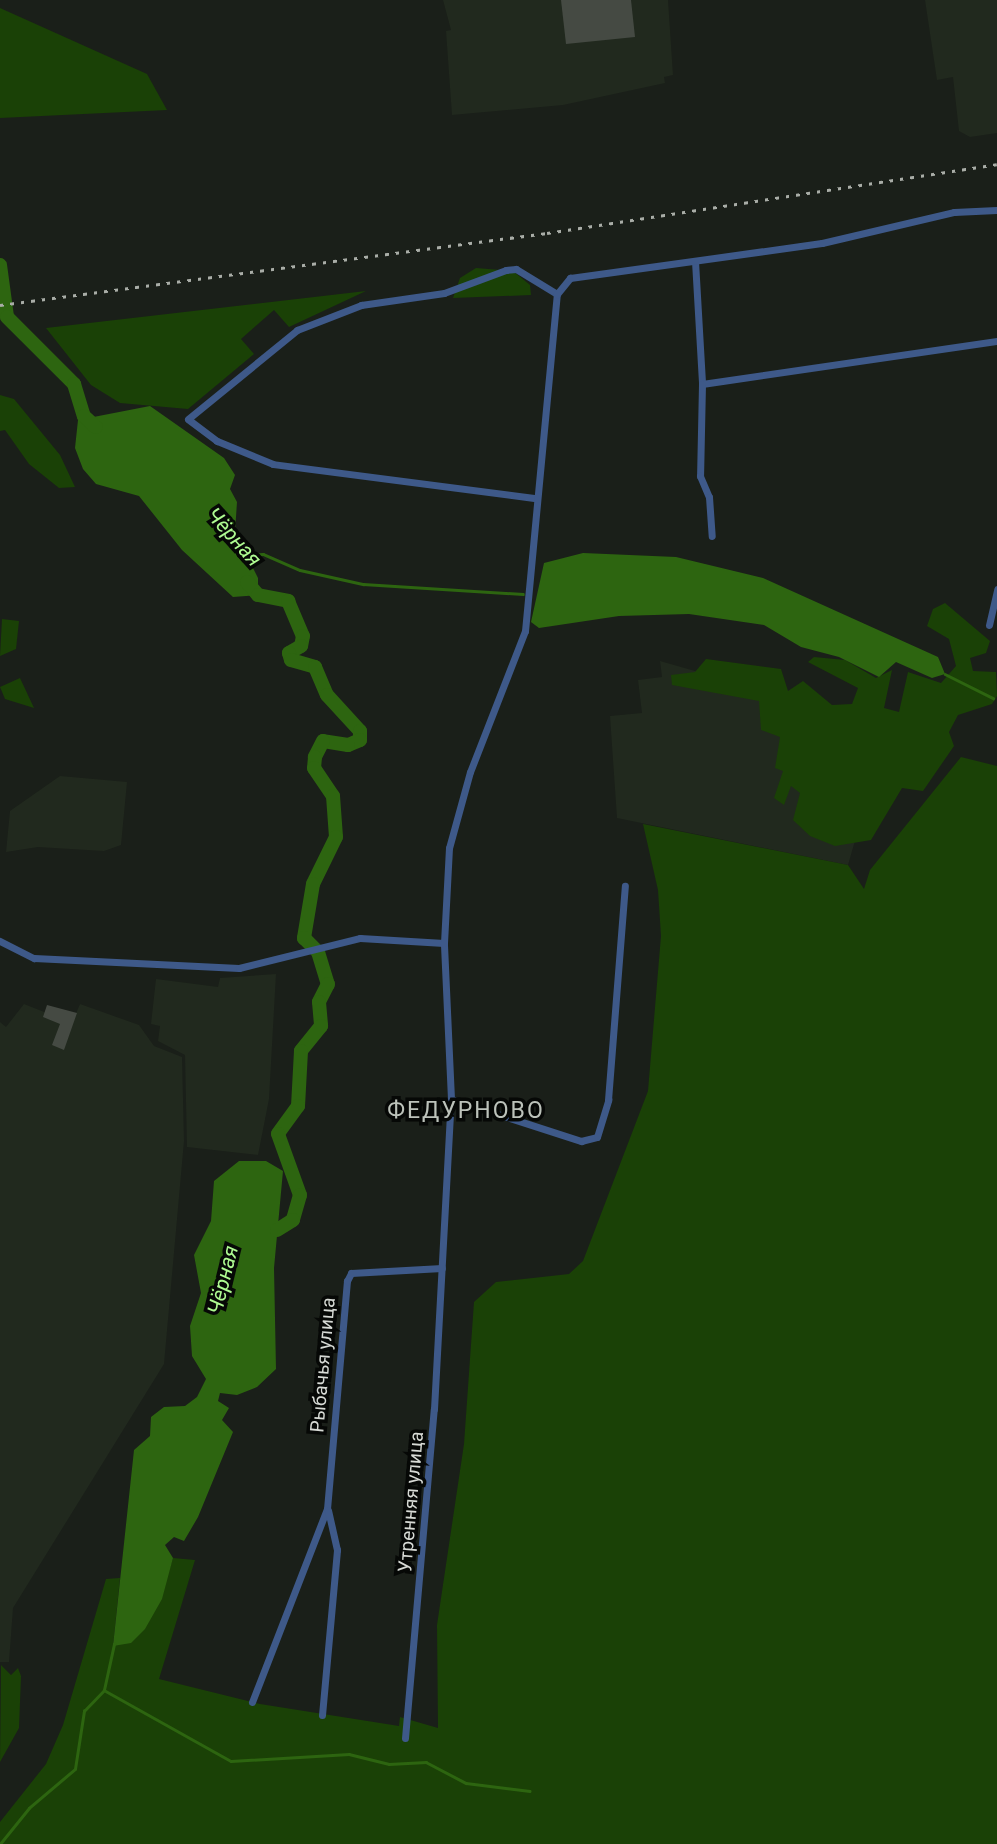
<!DOCTYPE html>
<meta charset="utf-8">
<style>
body{margin:0}
#map{position:relative;width:997px;height:1844px;overflow:hidden;background:#1a1f19;font-family:Roboto,sans-serif}
div>[style]{position:absolute}
[style*='--x']{left:calc(var(--x)*1px);top:calc(var(--y)*1px);width:calc(var(--w)*1px);rotate:calc(var(--a)*1deg)}
.built>*{inset:0;background:#21291e}
.green>*{inset:0;background:#1a4106}
.water>*{inset:0;background:#2d6510}
.stream>*{height:2.5px;margin:-1.25px;padding:0 1.25px;transform-origin:1.25px;border-radius:1.25px;background:#2d6510}
.river>*{height:14px;margin:-7px;padding:0 7px;transform-origin:7px;border-radius:7px;background:#2d6510}
.building>*{inset:0;background:#454a43}
.street>*{height:7px;margin:-3.5px;padding:0 3.5px;transform-origin:3.5px;border-radius:3.5px;background:#3e5989}
.rail>*{height:2.5px;margin-top:-1.25px;transform-origin:0;background:repeating-linear-gradient(90deg,#a9ada7 0 3.5px,transparent 0 10.5px)}
span{translate:-50% -50%;white-space:nowrap;text-align:center;line-height:1.15;-webkit-text-stroke:7px #060806;paint-order:stroke}
.street-label{font-size:19px;color:#d7dad5}
.water-label{font-size:21px;color:#affc92;font-style:italic}
.quarter-label{font-size:23px;color:#bcc2ba;letter-spacing:2px}
</style>
<div id="map">
<div class="built">
<div style="clip-path:polygon(443px 0,668px 0,673px 75px,664px 77px,665px 83px,563px 105px,452px 115px,446px 31px,451px 30px)"></div>
<div style="clip-path:polygon(925px 0,997px 0,997px 133px,970px 137px,959px 131px,953px 77px,937px 80px)"></div>
<div style="clip-path:polygon(660px 661px,888px 726px,848px 865px,617px 818px,610px 716px,642px 713px,638px 680px,662px 677px)"></div>
<div style="clip-path:polygon(60px 776px,127px 782px,121px 845px,104px 851px,38px 847px,6px 852px,10px 811px)"></div>
<div style="clip-path:polygon(276px 974px,269px 1099px,258px 1155px,187px 1147px,185px 1055px,158px 1041px,160px 1026px,151px 1024px,156px 979px,218px 987px,220px 978px)"></div>
<div style="clip-path:polygon(24px 1004px,72px 1023px,80px 1004px,139px 1025px,154px 1046px,182px 1057px,184px 1141px,164px 1364px,13px 1608px,9px 1662px,0 1662px,0 1022px,6px 1027px)"></div>
</div>
<div class="green">
<div style="clip-path:polygon(0 8px,147px 74px,167px 110px,0 118px)"></div>
<div style="clip-path:polygon(476px 268px,513px 271px,530px 285px,531px 295px,453px 298px,460px 278px)"></div>
<div style="clip-path:polygon(366px 291px,289px 327px,274px 310px,241px 339px,254px 354px,188px 409px,120px 403px,91px 385px,46px 328px)"></div>
<div style="clip-path:polygon(0 395px,14px 399px,60px 455px,75px 487px,59px 488px,29px 464px,5px 430px,0 431px)"></div>
<div style="clip-path:polygon(945px 603px,990px 641px,986px 653px,970px 658px,973px 671px,996px 672px,997px 696px,992px 704px,958px 715px,949px 732px,954px 746px,923px 791px,902px 788px,871px 840px,835px 846px,810px 836px,793px 820px,800px 793px,791px 786px,784px 805px,774px 798px,783px 771px,775px 768px,780px 737px,761px 730px,759px 701px,672px 685px,671px 675px,695px 672px,706px 659px,781px 669px,788px 691px,803px 681px,832px 705px,852px 704px,858px 688px,808px 662px,814px 657px,845px 660px,876px 678px,892px 670px,884px 708px,899px 712px,908px 672px,941px 683px,956px 666px,949px 639px,927px 626px,933px 609px)"></div>
<div style="clip-path:polygon(2px 619px,19px 621px,16px 649px,0 656px)"></div>
<div style="clip-path:polygon(20px 678px,34px 708px,5px 699px,0 687px)"></div>
<div style="clip-path:polygon(961px 757px,997px 766px,997px 1844px,0 1844px,0 1822px,46px 1764px,63px 1725px,106px 1579px,120px 1578px,113px 1646px,168px 1574px,173px 1558px,195px 1560px,159px 1679px,260px 1704px,399px 1726px,400px 1717px,438px 1728px,437px 1625px,464px 1444px,474px 1302px,496px 1282px,569px 1274px,583px 1261px,648px 1091px,661px 936px,658px 890px,643px 824px,848px 865px,864px 889px,870px 870px)"></div>
<div style="clip-path:polygon(1px 1665px,11px 1675px,18px 1668px,21px 1676px,19px 1728px,0 1762px)"></div>
</div>
<div class="water">
<div style="clip-path:polygon(150px 406px,224px 458px,235px 475px,230px 489px,237px 502px,235px 532px,258px 578px,258px 595px,233px 597px,182px 550px,139px 496px,96px 484px,83px 469px,75px 448px,78px 420px)"></div>
<div style="clip-path:polygon(583px 553px,676px 557px,763px 578px,938px 657px,945px 674px,932px 678px,896px 662px,879px 677px,839px 657px,801px 647px,764px 625px,689px 614px,619px 616px,539px 628px,531px 622px,544px 563px)"></div>
<div style="clip-path:polygon(239px 1161px,266px 1161px,283px 1171px,274px 1268px,276px 1369px,257px 1387px,237px 1395px,220px 1393px,218px 1401px,229px 1408px,222px 1420px,233px 1432px,198px 1517px,184px 1541px,174px 1537px,165px 1545px,173px 1558px,162px 1599px,145px 1629px,131px 1643px,113px 1646px,134px 1450px,150px 1436px,151px 1417px,164px 1407px,185px 1406px,197px 1397px,206px 1379px,192px 1356px,190px 1326px,201px 1293px,194px 1255px,211px 1221px,214px 1181px)"></div>
</div>
<div class="stream">
<div style="--x:245;--y:555;--w:18;--a:-3"></div>
<div style="--x:263;--y:554;--w:40;--a:23.4"></div>
<div style="--x:300;--y:570;--w:65;--a:12.5"></div>
<div style="--x:363;--y:584;--w:160;--a:3.6"></div>
<div style="--x:945;--y:674;--w:54;--a:26.6"></div>
<div style="--x:104;--y:1690;--w:145;--a:29.2"></div>
<div style="--x:231;--y:1761;--w:118;--a:-3.4"></div>
<div style="--x:349;--y:1754;--w:41;--a:14"></div>
<div style="--x:389;--y:1764;--w:37;--a:-3"></div>
<div style="--x:426;--y:1762;--w:45;--a:27.7"></div>
<div style="--x:466;--y:1783;--w:64;--a:7.2"></div>
<div style="--x:0;--y:1844;--w:46;--a:-51.1"></div>
<div style="--x:29;--y:1808;--w:60;--a:-40.3"></div>
<div style="--x:75;--y:1769;--w:59;--a:-81.2"></div>
<div style="--x:84;--y:1711;--w:29;--a:-46"></div>
<div style="--x:104;--y:1690;--w:47;--a:-77.7"></div>
</div>
<div class="river">
<div style="--x:0;--y:265;--w:52;--a:82.3"></div>
<div style="--x:7;--y:317;--w:95;--a:45"></div>
<div style="--x:74;--y:384;--w:34;--a:73"></div>
<div style="--x:84;--y:416;--w:16;--a:43"></div>
<div style="--x:247;--y:582;--w:17;--a:50"></div>
<div style="--x:258;--y:595;--w:31;--a:11"></div>
<div style="--x:288;--y:601;--w:38;--a:67"></div>
<div style="--x:303;--y:636;--w:10;--a:101"></div>
<div style="--x:301;--y:646;--w:14;--a:150"></div>
<div style="--x:289;--y:653;--w:7;--a:74"></div>
<div style="--x:291;--y:660;--w:25;--a:16"></div>
<div style="--x:315;--y:667;--w:30;--a:67"></div>
<div style="--x:327;--y:695;--w:49;--a:47.5"></div>
<div style="--x:360;--y:731;--w:9;--a:90"></div>
<div style="--x:360;--y:740;--w:13;--a:157"></div>
<div style="--x:348;--y:745;--w:25;--a:-171"></div>
<div style="--x:323;--y:741;--w:18;--a:117"></div>
<div style="--x:315;--y:757;--w:11;--a:95"></div>
<div style="--x:314;--y:768;--w:34;--a:56"></div>
<div style="--x:333;--y:796;--w:41;--a:85.8"></div>
<div style="--x:336;--y:837;--w:52;--a:116.1"></div>
<div style="--x:313;--y:884;--w:55;--a:99.5"></div>
<div style="--x:304;--y:938;--w:20;--a:45"></div>
<div style="--x:318;--y:952;--w:34;--a:73"></div>
<div style="--x:328;--y:984;--w:20;--a:117"></div>
<div style="--x:319;--y:1002;--w:24;--a:85"></div>
<div style="--x:321;--y:1026;--w:32;--a:129"></div>
<div style="--x:301;--y:1051;--w:55;--a:93.1"></div>
<div style="--x:298;--y:1106;--w:34;--a:126"></div>
<div style="--x:278;--y:1134;--w:65;--a:70.2"></div>
<div style="--x:300;--y:1195;--w:26;--a:106"></div>
<div style="--x:293;--y:1220;--w:19;--a:148"></div>
</div>
<div class="building">
<div style="clip-path:polygon(561px 0,631px 0,635px 37px,566px 44px)"></div>
<div style="clip-path:polygon(47px 1005px,77px 1013px,64px 1050px,52px 1045px,60px 1024px,43px 1017px)"></div>
</div>
<div class="street">
<div style="--x:695;--y:261;--w:123;--a:86.7"></div>
<div style="--x:702;--y:384;--w:298;--a:-8.3"></div>
<div style="--x:702;--y:384;--w:92;--a:91.2"></div>
<div style="--x:700;--y:476;--w:23;--a:67"></div>
<div style="--x:709;--y:497;--w:39;--a:86"></div>
<div style="--x:534;--y:498;--w:263;--a:-172.6"></div>
<div style="--x:273;--y:464;--w:61;--a:-157.7"></div>
<div style="--x:217;--y:441;--w:36;--a:-143"></div>
<div style="--x:188;--y:419;--w:141;--a:-39.2"></div>
<div style="--x:297;--y:330;--w:69;--a:-21.3"></div>
<div style="--x:361;--y:305;--w:84;--a:-8.2"></div>
<div style="--x:444;--y:293;--w:66;--a:-20.4"></div>
<div style="--x:506;--y:270;--w:10;--a:-6"></div>
<div style="--x:516;--y:269;--w:48;--a:31.4"></div>
<div style="--x:989;--y:625;--w:37;--a:-77"></div>
<div style="--x:0;--y:941;--w:38;--a:27"></div>
<div style="--x:34;--y:958;--w:205;--a:2.8"></div>
<div style="--x:239;--y:968;--w:125;--a:-13.9"></div>
<div style="--x:360;--y:938;--w:84;--a:3.4"></div>
<div style="--x:451;--y:1099;--w:137;--a:17.9"></div>
<div style="--x:581;--y:1141;--w:16;--a:-14"></div>
<div style="--x:597;--y:1137;--w:39;--a:-73"></div>
<div style="--x:608;--y:1100;--w:215;--a:-85.5"></div>
<div style="--x:252;--y:1702;--w:207;--a:-68.8"></div>
<div style="--x:327;--y:1509;--w:229;--a:-85"></div>
<div style="--x:347;--y:1281;--w:9;--a:-63"></div>
<div style="--x:351;--y:1273;--w:91;--a:-3.1"></div>
<div style="--x:322;--y:1715;--w:166;--a:-84.8"></div>
<div style="--x:337;--y:1550;--w:41;--a:-102.7"></div>
<div style="--x:405;--y:1738;--w:330;--a:-85"></div>
<div style="--x:434;--y:1409;--w:310;--a:-86.9"></div>
<div style="--x:451;--y:1099;--w:156;--a:-92.6"></div>
<div style="--x:444;--y:943;--w:95;--a:-87"></div>
<div style="--x:449;--y:848;--w:79;--a:-74.6"></div>
<div style="--x:470;--y:772;--w:151;--a:-68.7"></div>
<div style="--x:525;--y:631;--w:339;--a:-84.6"></div>
<div style="--x:557;--y:294;--w:21;--a:-51"></div>
<div style="--x:570;--y:278;--w:254;--a:-7.9"></div>
<div style="--x:822;--y:243;--w:136;--a:-13.2"></div>
<div style="--x:954;--y:212;--w:43;--a:-2.7"></div>
</div>
<div class="rail">
<div style="--x:0;--y:305;--w:552;--a:-7.5"></div>
<div style="--x:547;--y:233;--w:455;--a:-8.7"></div>
</div>
<div class="street-label">
<span style="left:323px;top:1365px;rotate:-85deg">Рыбачья улица</span>
<span style="left:411px;top:1502px;rotate:-85deg">Утренняя улица</span>
</div>
<div class="water-label">
<span style="left:234px;top:537px;rotate:48deg">Чёрная</span>
<span style="left:223px;top:1280px;rotate:-76deg">Чёрная</span>
</div>
<div class="quarter-label">
<span style="left:466px;top:1111px">ФЕДУРНОВО</span>
</div>
</div>
